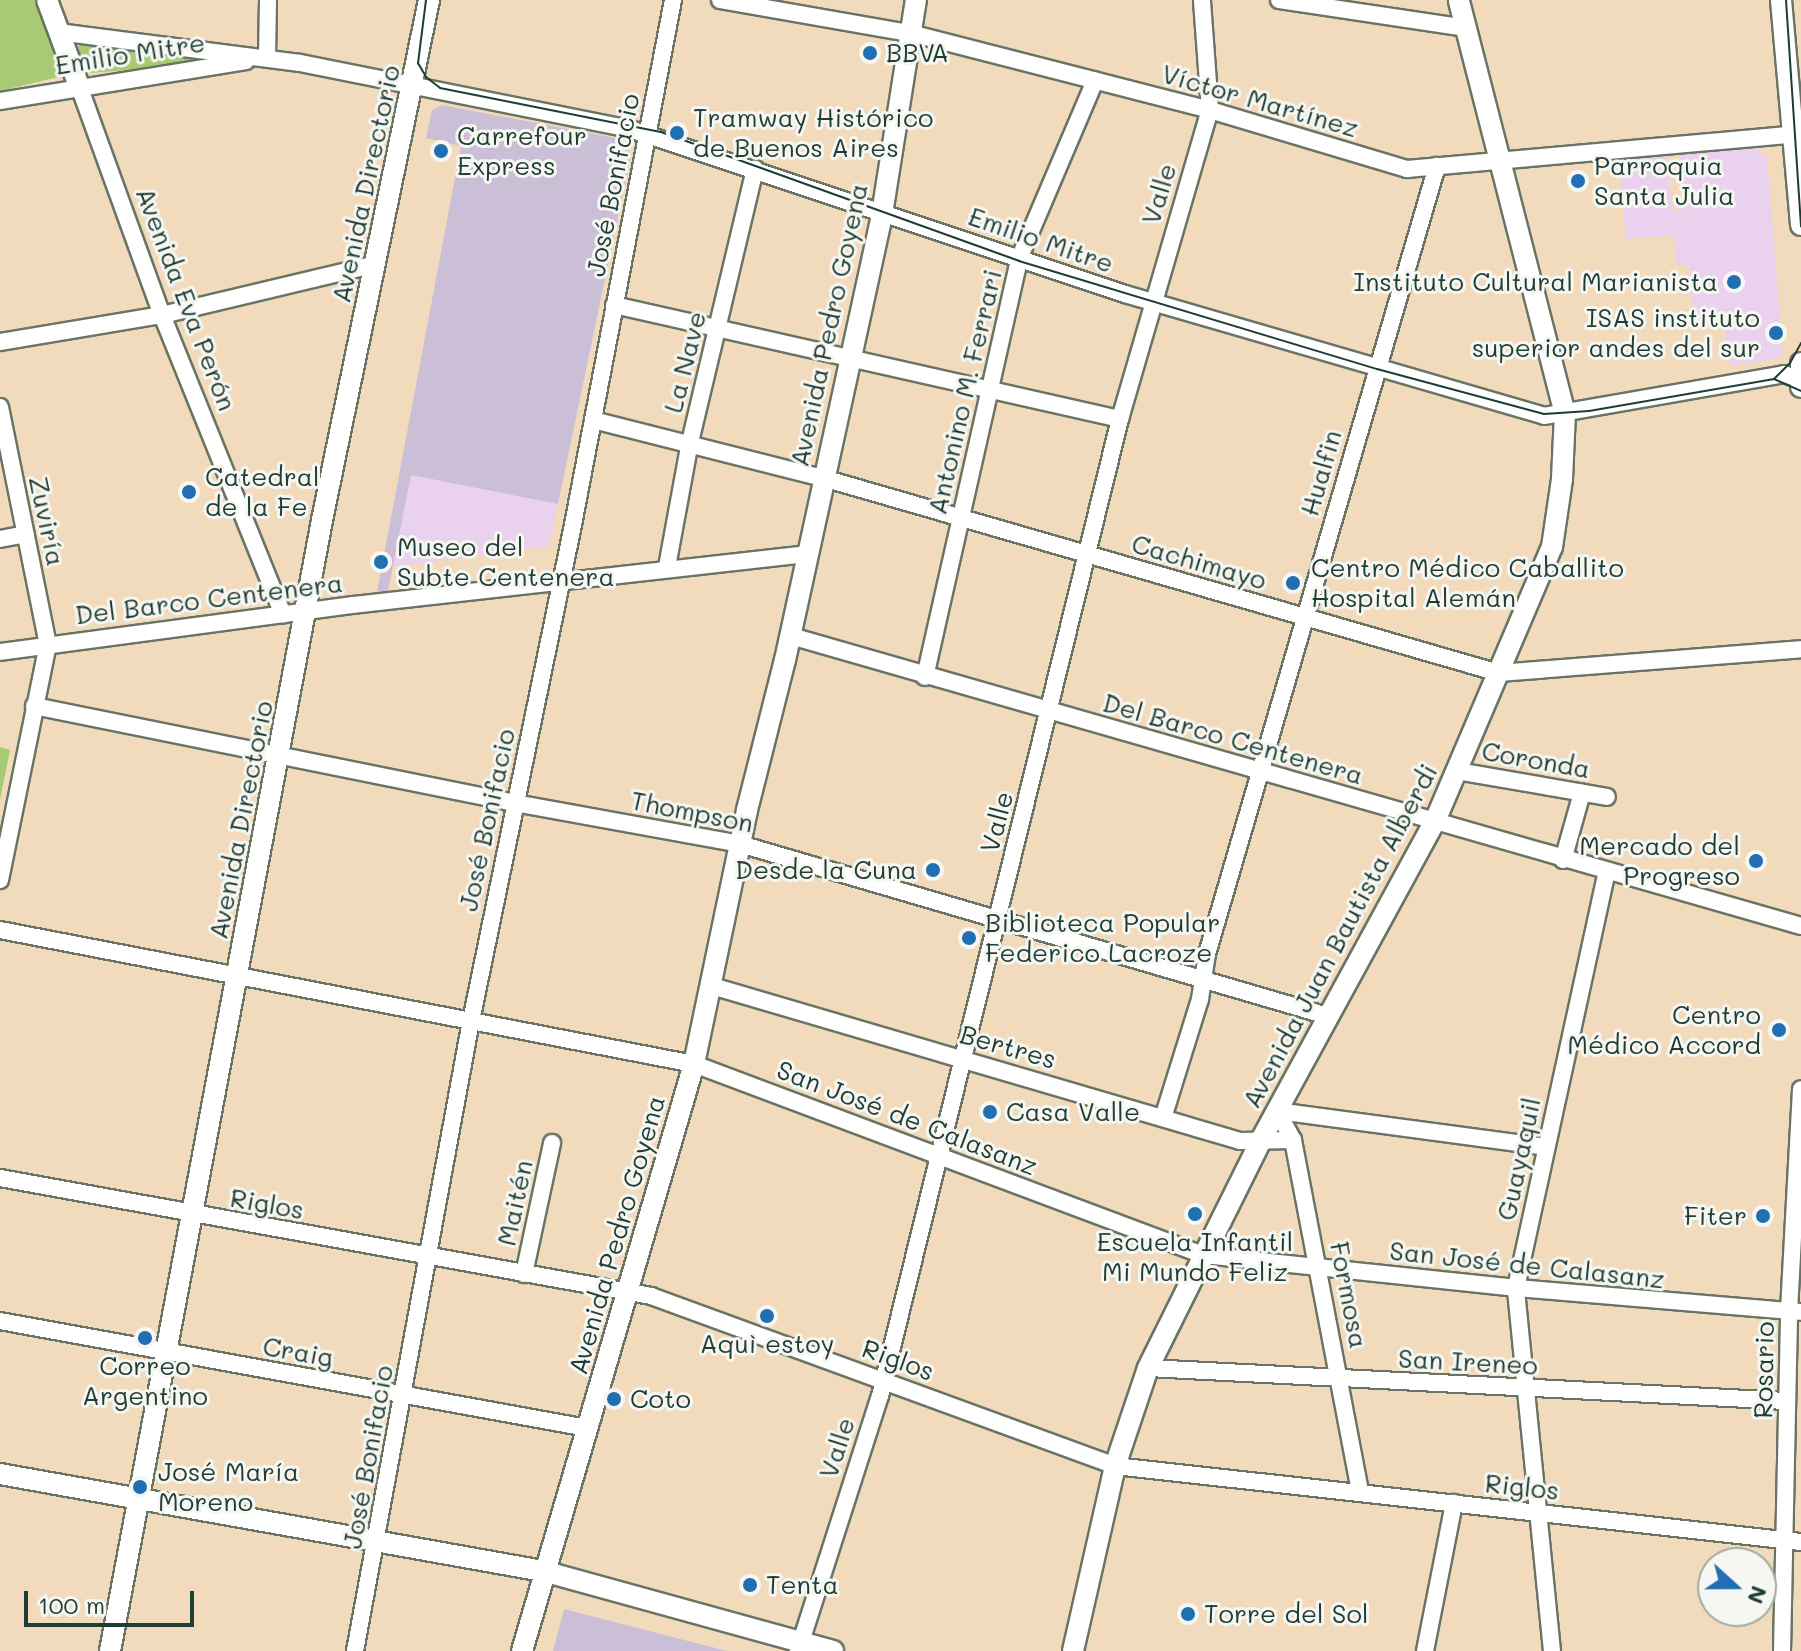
<!DOCTYPE html>
<meta charset="utf-8">
<style>
body{margin:0}
#map{position:relative;width:1801px;height:1651px;overflow:hidden;background:#f2dbbc;font-family:Mali,sans-serif}
div>[style]{position:absolute}
[style*='--x']{left:calc(var(--x)*1px);top:calc(var(--y)*1px);width:calc(var(--w)*1px);rotate:calc(var(--a)*1deg)}
.built>*{inset:0;background:#ead1ed}
.industrial>*{inset:0;background:#cabfd7}
.green>*{inset:0;background:#a7cb74}
.roads{filter:drop-shadow(2px 0 #697464) drop-shadow(-2px 0 #697464) drop-shadow(0 2px #697464) drop-shadow(0 -2px #697464)}
.minor>*{height:16px;margin:-8px;padding:0 8px;transform-origin:8px;border-radius:8px;background:#fff}
.major>*{height:20px;margin:-10px;padding:0 10px;transform-origin:10px;border-radius:10px;background:#fff}
.tram>*{height:2px;margin:-1px;padding:0 1px;transform-origin:1px;border-radius:1px;background:#1f3d34}
.dots>*{width:22px;height:22px;translate:-50% -50%;box-sizing:border-box;border:4px solid #f6f6f2;border-radius:50%}
span{translate:-50% -50%;white-space:nowrap;text-align:center;line-height:1.15;-webkit-text-stroke:6px #f6f6f2;paint-order:stroke}
.poi-label{font-size:26px;color:#1f3d34}
.left{translate:0 -50%;text-align:left}
.right{translate:-100% -50%;text-align:right}
.street-label{font-size:26px;color:#1f3d34}
.north{position:absolute;left:1697px;top:1547px;width:80px;height:80px;box-sizing:border-box;background:#f6f6f2;border:2px solid #a0aca6;border-radius:50%;rotate:111deg;font-size:22px;font-weight:700;line-height:32px;text-align:center;color:#1f3d34}
.north::after{content:'';display:block;margin:auto;width:28px;height:36px;background:#1f6fb2;clip-path:polygon(50% 0,100% 100%,50% 72%,0 100%)}
.scale{position:absolute;left:24px;top:1591px;width:170px;height:36px;box-sizing:border-box;border:4px solid #1f3d34;border-top:0;padding-left:10px;font-size:24px;line-height:28px;white-space:nowrap;color:#1f3d34;-webkit-text-stroke:6px #f6f6f2;paint-order:stroke}
</style>
<div id="map">
<div class="built">
<div style="clip-path:polygon(1757px 148px,1767px 157px,1783px 354px,1779px 358px,1730px 366px,1723px 318px,1694px 321px,1689px 266px,1677px 266px,1674px 235px,1626px 239px,1618px 161px,1667px 156px,1673px 210px,1684px 209px,1679px 155px)"></div>
<div style="clip-path:polygon(410px 475px,558px 504px,549px 546px,392px 567px)"></div>
</div>
<div class="industrial">
<div style="clip-path:polygon(442px 105px,621px 139px,631px 154px,558px 504px,411px 475px,388px 591px,377px 592px,461px 146px,426px 138px,432px 110px)"></div>
<div style="clip-path:polygon(564px 1609px,727px 1651px,553px 1651px)"></div>
</div>
<div class="green">
<div style="clip-path:polygon(0 0,34px 0,63px 76px,0 91px)"></div>
<div style="clip-path:polygon(82px 42px,248px 59px,91px 73px,81px 69px,76px 50px)"></div>
<div style="clip-path:polygon(0 747px,10px 750px,0 800px)"></div>
</div>
<div class="roads">
<div class="minor">
<div style="--x:720;--y:0;--w:193;--a:9.9"></div>
<div style="--x:910;--y:33;--w:310;--a:14.4"></div>
<div style="--x:1210;--y:110;--w:206;--a:16.7"></div>
<div style="--x:1407;--y:169;--w:396;--a:-5.1"></div>
<div style="--x:1279;--y:0;--w:190;--a:8.5"></div>
<div style="--x:58;--y:32;--w:244;--a:7.3"></div>
<div style="--x:300;--y:63;--w:337;--a:11.3"></div>
<div style="--x:630;--y:129;--w:522;--a:18.43"></div>
<div style="--x:1125;--y:294;--w:436;--a:16.2"></div>
<div style="--x:1544;--y:416;--w:244;--a:-9.9"></div>
<div style="--x:1784;--y:374;--w:18;--a:19"></div>
<div style="--x:267;--y:58;--w:58;--a:-89"></div>
<div style="--x:79;--y:86;--w:244;--a:70.1"></div>
<div style="--x:162;--y:315;--w:323;--a:68"></div>
<div style="--x:0;--y:101;--w:249;--a:-9.2"></div>
<div style="--x:614;--y:305;--w:519;--a:12.7"></div>
<div style="--x:0;--y:342;--w:164;--a:-9.5"></div>
<div style="--x:162;--y:315;--w:220;--a:-13.4"></div>
<div style="--x:0;--y:407;--w:242;--a:78.6"></div>
<div style="--x:48;--y:644;--w:241;--a:101.5"></div>
<div style="--x:593;--y:420;--w:237;--a:14.2"></div>
<div style="--x:823;--y:478;--w:704;--a:16.09"></div>
<div style="--x:1499;--y:673;--w:303;--a:-4.5"></div>
<div style="--x:0;--y:539;--w:26;--a:-11"></div>
<div style="--x:667;--y:567;--w:127;--a:-79.6"></div>
<div style="--x:690;--y:442;--w:281;--a:-76.6"></div>
<div style="--x:791;--y:636;--w:1051;--a:16.02"></div>
<div style="--x:0;--y:652;--w:356;--a:-7.6"></div>
<div style="--x:353;--y:605;--w:457;--a:-6.4"></div>
<div style="--x:925;--y:677;--w:428;--a:-77.3"></div>
<div style="--x:1019;--y:259;--w:194;--a:-66.9"></div>
<div style="--x:34;--y:706;--w:491;--a:11.4"></div>
<div style="--x:515;--y:803;--w:229;--a:10.3"></div>
<div style="--x:740;--y:844;--w:613;--a:16.31"></div>
<div style="--x:1457;--y:771;--w:152;--a:9.8"></div>
<div style="--x:1563;--y:860;--w:70;--a:-74.2"></div>
<div style="--x:0;--y:930;--w:707;--a:10.93"></div>
<div style="--x:694;--y:1064;--w:544;--a:20.57"></div>
<div style="--x:1203;--y:1255;--w:315;--a:6"></div>
<div style="--x:1516;--y:1288;--w:286;--a:4.8"></div>
<div style="--x:712;--y:986;--w:550;--a:16.36"></div>
<div style="--x:1240;--y:1141;--w:53;--a:-1.1"></div>
<div style="--x:1277;--y:1111;--w:33;--a:61"></div>
<div style="--x:1293;--y:1140;--w:358;--a:79.2"></div>
<div style="--x:1277;--y:1111;--w:271;--a:7.6"></div>
<div style="--x:1163;--y:1118;--w:125;--a:-72.7"></div>
<div style="--x:1200;--y:999;--w:46;--a:-81.2"></div>
<div style="--x:1207;--y:954;--w:821;--a:-73.73"></div>
<div style="--x:0;--y:1178;--w:662;--a:10.27"></div>
<div style="--x:651;--y:1296;--w:494;--a:20.1"></div>
<div style="--x:1115;--y:1466;--w:690;--a:6.32"></div>
<div style="--x:524;--y:1274;--w:134;--a:-77.9"></div>
<div style="--x:0;--y:1321;--w:597;--a:10.33"></div>
<div style="--x:1148;--y:1368;--w:639;--a:2.96"></div>
<div style="--x:355;--y:1651;--w:641;--a:-79.57"></div>
<div style="--x:471;--y:1021;--w:501;--a:-78.38"></div>
<div style="--x:572;--y:530;--w:540;--a:-79.21"></div>
<div style="--x:798;--y:1651;--w:268;--a:-72.2"></div>
<div style="--x:880;--y:1396;--w:1006;--a:-76.2"></div>
<div style="--x:1120;--y:419;--w:322;--a:-73.8"></div>
<div style="--x:1210;--y:110;--w:110;--a:-94.2"></div>
<div style="--x:1425;--y:1651;--w:151;--a:-78.9"></div>
<div style="--x:1552;--y:1651;--w:365;--a:-95.7"></div>
<div style="--x:1516;--y:1288;--w:426;--a:-77.7"></div>
<div style="--x:1782;--y:1651;--w:340;--a:-88.8"></div>
<div style="--x:1789;--y:1311;--w:222;--a:-86.9"></div>
</div>
<div class="major">
<div style="--x:47;--y:0;--w:92;--a:69.6"></div>
<div style="--x:1781;--y:0;--w:226;--a:84.9"></div>
<div style="--x:1801;--y:363;--w:24;--a:90"></div>
<div style="--x:0;--y:1474;--w:552;--a:10.13"></div>
<div style="--x:543;--y:1571;--w:301;--a:15.4"></div>
<div style="--x:110;--y:1651;--w:1151;--a:-79.38"></div>
<div style="--x:322;--y:520;--w:531;--a:-78.37"></div>
<div style="--x:522;--y:1651;--w:612;--a:-73.67"></div>
<div style="--x:694;--y:1064;--w:259;--a:-78.2"></div>
<div style="--x:747;--y:810;--w:155;--a:-75.8"></div>
<div style="--x:785;--y:660;--w:456;--a:-77.7"></div>
<div style="--x:882;--y:214;--w:217;--a:-81"></div>
<div style="--x:1073;--y:1651;--w:190;--a:-77.2"></div>
<div style="--x:1115;--y:1466;--w:103;--a:-71.4"></div>
<div style="--x:1148;--y:1368;--w:254;--a:-63.6"></div>
<div style="--x:1261;--y:1140;--w:363;--a:-61.4"></div>
<div style="--x:1435;--y:821;--w:298;--a:-66.9"></div>
<div style="--x:1552;--y:547;--w:69;--a:-81.6"></div>
<div style="--x:1562;--y:479;--w:65;--a:-87.4"></div>
<div style="--x:1565;--y:414;--w:427;--a:-104.4"></div>
</div>
</div>
<div class="tram">
<div style="--x:426;--y:0;--w:64;--a:97.2"></div>
<div style="--x:418;--y:63;--w:16;--a:60"></div>
<div style="--x:426;--y:77;--w:18;--a:38"></div>
<div style="--x:440;--y:88;--w:225;--a:11.3"></div>
<div style="--x:661;--y:132;--w:381;--a:19.8"></div>
<div style="--x:1019;--y:261;--w:374;--a:16.8"></div>
<div style="--x:1377;--y:369;--w:173;--a:15.1"></div>
<div style="--x:1544;--y:414;--w:45;--a:-3.8"></div>
<div style="--x:1589;--y:411;--w:188;--a:-9.8"></div>
<div style="--x:1774;--y:379;--w:30;--a:24"></div>
<div style="--x:1786;--y:0;--w:227;--a:86.2"></div>
<div style="--x:1774;--y:379;--w:23;--a:-45"></div>
<div style="--x:1790;--y:363;--w:23;--a:-61"></div>
</div>
<div class="dots">
<div style="left:870px;top:53px;background:#1f6fb2"></div>
<div style="left:677px;top:133px;background:#1f6fb2"></div>
<div style="left:441px;top:151px;background:#1f6fb2"></div>
<div style="left:1578px;top:181px;background:#1f6fb2"></div>
<div style="left:1734px;top:282px;background:#1f6fb2"></div>
<div style="left:1776px;top:333px;background:#1f6fb2"></div>
<div style="left:189px;top:492px;background:#1f6fb2"></div>
<div style="left:381px;top:562px;background:#1f6fb2"></div>
<div style="left:1293px;top:583px;background:#1f6fb2"></div>
<div style="left:1756px;top:861px;background:#1f6fb2"></div>
<div style="left:933px;top:870px;background:#1f6fb2"></div>
<div style="left:969px;top:938px;background:#1f6fb2"></div>
<div style="left:1779px;top:1030px;background:#1f6fb2"></div>
<div style="left:990px;top:1112px;background:#1f6fb2"></div>
<div style="left:1195px;top:1214px;background:#1f6fb2"></div>
<div style="left:1763px;top:1216px;background:#1f6fb2"></div>
<div style="left:767px;top:1316px;background:#1f6fb2"></div>
<div style="left:145px;top:1338px;background:#1f6fb2"></div>
<div style="left:614px;top:1399px;background:#1f6fb2"></div>
<div style="left:140px;top:1487px;background:#1f6fb2"></div>
<div style="left:750px;top:1585px;background:#1f6fb2"></div>
<div style="left:1188px;top:1614px;background:#1f6fb2"></div>
</div>
<div class="poi-label">
<span class="left" style="left:886px;top:53px">BBVA</span>
<span class="left" style="left:693px;top:133px">Tramway Histórico<br>de Buenos Aires</span>
<span class="left" style="left:457px;top:151px">Carrefour<br>Express</span>
<span class="left" style="left:1594px;top:181px">Parroquia<br>Santa Julia</span>
<span class="right" style="left:1718px;top:282px">Instituto Cultural Marianista</span>
<span class="right" style="left:1760px;top:333px">ISAS instituto<br>superior andes del sur</span>
<span class="left" style="left:205px;top:492px">Catedral<br>de la Fe</span>
<span class="left" style="left:397px;top:562px">Museo del<br>Subte Centenera</span>
<span class="left" style="left:1311px;top:583px">Centro Médico Caballito<br>Hospital Alemán</span>
<span class="right" style="left:1740px;top:861px">Mercado del<br>Progreso</span>
<span class="right" style="left:917px;top:870px">Desde la Cuna</span>
<span class="left" style="left:985px;top:938px">Biblioteca Popular<br>Federico Lacroze</span>
<span class="right" style="left:1761px;top:1030px">Centro<br>Médico Accord</span>
<span class="left" style="left:1006px;top:1112px">Casa Valle</span>
<span class="right" style="left:1747px;top:1216px">Fiter</span>
<span style="left:1195px;top:1257px">Escuela Infantil<br>Mi Mundo Feliz</span>
<span style="left:767px;top:1344px">Aquì estoy</span>
<span style="left:145px;top:1381px">Correo<br>Argentino</span>
<span class="left" style="left:630px;top:1399px">Coto</span>
<span class="left" style="left:158px;top:1487px">José María<br>Moreno</span>
<span class="left" style="left:766px;top:1585px">Tenta</span>
<span class="left" style="left:1204px;top:1614px">Torre del Sol</span>
</div>
<div class="street-label">
<span style="left:130px;top:54px;rotate:-9deg">Emilio Mitre</span>
<span style="left:1260px;top:101px;rotate:16deg">Víctor Martínez</span>
<span style="left:366px;top:184px;rotate:-78deg">Avenida Directorio</span>
<span style="left:613px;top:185px;rotate:-79deg">José Bonifacio</span>
<span style="left:1159px;top:194px;rotate:-73deg">Valle</span>
<span style="left:1041px;top:240px;rotate:19deg">Emilio Mitre</span>
<span style="left:186px;top:299px;rotate:69deg">Avenida Eva Perón</span>
<span style="left:829px;top:325px;rotate:-78deg">Avenida Pedro Goyena</span>
<span style="left:685px;top:362px;rotate:-76deg">La Nave</span>
<span style="left:965px;top:392px;rotate:-77deg">Antonino M. Ferrari</span>
<span style="left:1321px;top:473px;rotate:-74deg">Hualfin</span>
<span style="left:47px;top:521px;rotate:78deg">Zuviría</span>
<span style="left:1199px;top:562px;rotate:16deg">Cachimayo</span>
<span style="left:209px;top:599px;rotate:-7deg">Del Barco Centenera</span>
<span style="left:1233px;top:739px;rotate:16deg">Del Barco Centenera</span>
<span style="left:1536px;top:760px;rotate:10deg">Coronda</span>
<span style="left:692px;top:812px;rotate:11deg">Thompson</span>
<span style="left:241px;top:820px;rotate:-79deg">Avenida Directorio</span>
<span style="left:487px;top:820px;rotate:-78deg">José Bonifacio</span>
<span style="left:997px;top:822px;rotate:-75deg">Valle</span>
<span style="left:1340px;top:936px;rotate:-62deg">Avenida Juan Bautista Alberdi</span>
<span style="left:1008px;top:1047px;rotate:16deg">Bertres</span>
<span style="left:907px;top:1118px;rotate:21deg">San José de Calasanz</span>
<span style="left:1519px;top:1159px;rotate:-78deg">Guayaquil</span>
<span style="left:515px;top:1203px;rotate:-78deg">Maitén</span>
<span style="left:267px;top:1204px;rotate:10deg">Riglos</span>
<span style="left:617px;top:1235px;rotate:-74deg">Avenida Pedro Goyena</span>
<span style="left:1527px;top:1265px;rotate:6deg">San José de Calasanz</span>
<span style="left:1349px;top:1295px;rotate:79deg">Formosa</span>
<span style="left:298px;top:1352px;rotate:10deg">Craig</span>
<span style="left:898px;top:1360px;rotate:20deg">Riglos</span>
<span style="left:1468px;top:1362px;rotate:3deg">San Ireneo</span>
<span style="left:1764px;top:1370px;rotate:-89deg">Rosario</span>
<span style="left:837px;top:1448px;rotate:-72deg">Valle</span>
<span style="left:368px;top:1457px;rotate:-80deg">José Bonifacio</span>
<span style="left:1522px;top:1487px;rotate:6deg">Riglos</span>
</div>
<div class="north">N</div>
<div class="scale">100 m</div>
</div>
